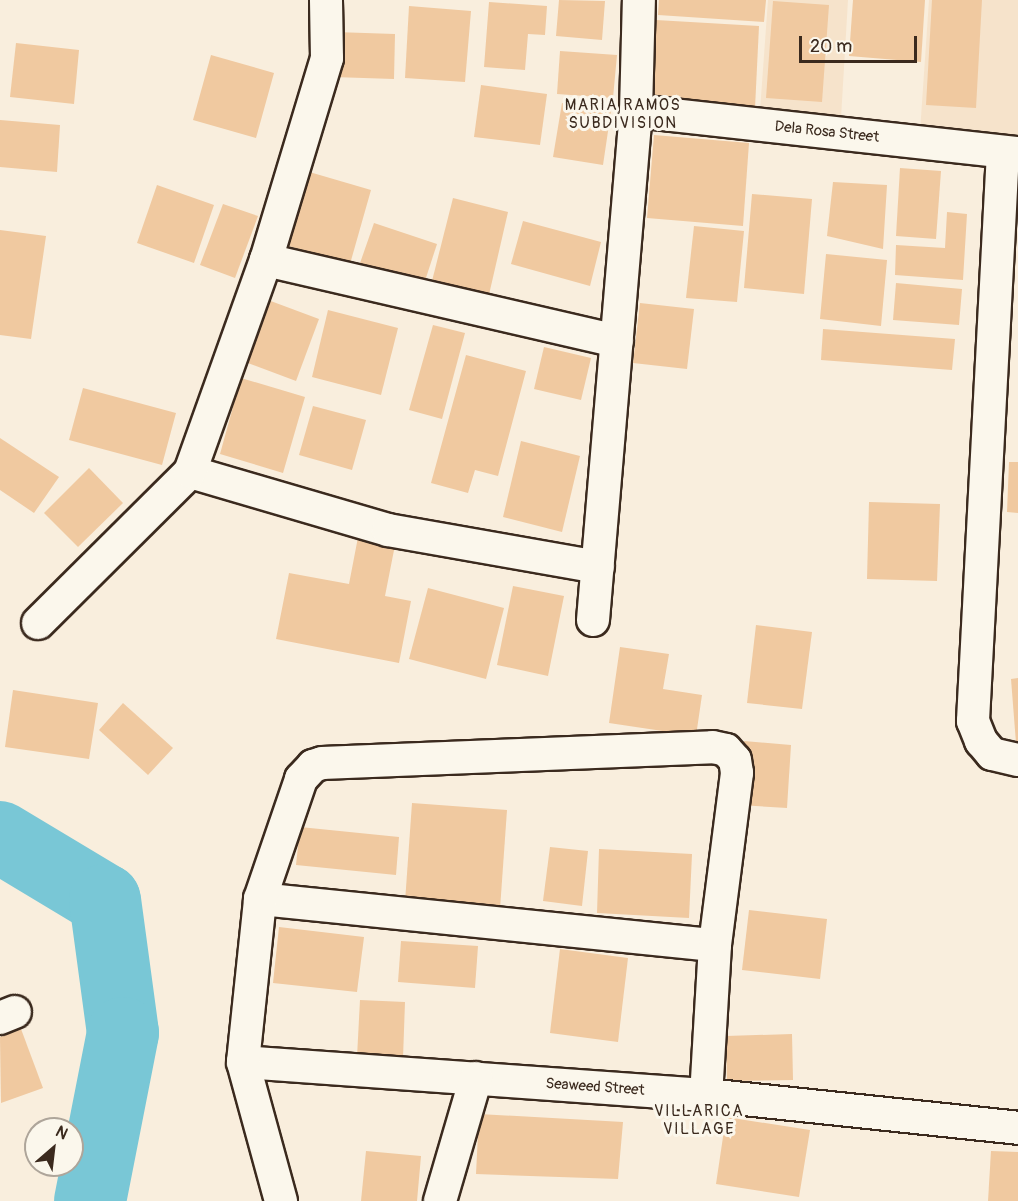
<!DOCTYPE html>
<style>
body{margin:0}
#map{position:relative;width:1018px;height:1201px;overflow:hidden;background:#f9eedd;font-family:Pangolin,sans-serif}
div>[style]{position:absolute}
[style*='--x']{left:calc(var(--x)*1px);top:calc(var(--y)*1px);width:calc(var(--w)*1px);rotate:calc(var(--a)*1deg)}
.built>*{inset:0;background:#f6e3cb}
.river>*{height:72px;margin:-36px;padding:0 36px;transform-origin:36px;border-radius:36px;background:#79c7d6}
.building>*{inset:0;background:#f0c9a0}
.roads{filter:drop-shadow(2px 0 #3b2a1e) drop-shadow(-2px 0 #3b2a1e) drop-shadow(0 2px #3b2a1e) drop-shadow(0 -2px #3b2a1e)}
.street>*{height:32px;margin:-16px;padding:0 16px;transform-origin:16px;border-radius:16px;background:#fbf7ec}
span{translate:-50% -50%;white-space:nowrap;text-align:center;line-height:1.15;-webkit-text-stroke:6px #fbf7ec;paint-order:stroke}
.street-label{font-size:15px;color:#3b2a1e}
.neighbourhood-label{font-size:16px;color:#3b2a1e;letter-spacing:1.5px}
.north{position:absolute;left:24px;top:1117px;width:60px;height:60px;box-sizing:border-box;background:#fbf7ec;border:2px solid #aea59a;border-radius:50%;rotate:28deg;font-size:16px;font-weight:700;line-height:24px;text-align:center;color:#3b2a1e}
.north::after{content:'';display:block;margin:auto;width:21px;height:27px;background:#3b2a1e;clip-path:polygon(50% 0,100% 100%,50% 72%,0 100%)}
.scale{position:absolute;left:799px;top:36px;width:118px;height:27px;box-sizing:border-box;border:3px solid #3b2a1e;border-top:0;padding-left:8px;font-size:18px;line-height:21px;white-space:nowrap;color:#3b2a1e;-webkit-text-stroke:4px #fbf7ec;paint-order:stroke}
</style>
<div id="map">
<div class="built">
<div style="clip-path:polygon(768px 0,848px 0,841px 118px,760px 111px)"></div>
<div style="clip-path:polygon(929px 0,1018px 0,1018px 137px,920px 132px)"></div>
</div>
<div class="river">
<div style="--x:0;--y:837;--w:122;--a:31"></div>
<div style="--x:105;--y:900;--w:134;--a:82.3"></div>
<div style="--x:123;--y:1033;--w:171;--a:101.1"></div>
</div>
<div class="building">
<div style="clip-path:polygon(559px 0,605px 1px,602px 40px,556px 36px)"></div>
<div style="clip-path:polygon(659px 0,766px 0,764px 22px,658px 15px)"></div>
<div style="clip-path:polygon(853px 0,925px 0,921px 62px,849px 56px)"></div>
<div style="clip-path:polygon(932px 0,982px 0,976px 108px,926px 105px)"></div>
<div style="clip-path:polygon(773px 1px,829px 5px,822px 102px,766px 98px)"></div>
<div style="clip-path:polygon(489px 2px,547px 6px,545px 35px,528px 34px,525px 70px,484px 67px)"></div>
<div style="clip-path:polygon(409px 6px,471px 11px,465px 82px,405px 78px)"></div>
<div style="clip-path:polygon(656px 20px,759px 26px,755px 108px,651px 102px)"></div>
<div style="clip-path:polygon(335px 32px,395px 34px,394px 79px,333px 77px)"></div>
<div style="clip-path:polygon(16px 43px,79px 50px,74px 104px,10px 97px)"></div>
<div style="clip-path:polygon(560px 51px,617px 55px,613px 98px,557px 94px)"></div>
<div style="clip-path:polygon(211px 55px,274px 73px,256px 138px,193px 120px)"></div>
<div style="clip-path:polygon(481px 85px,547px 94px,540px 145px,474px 137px)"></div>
<div style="clip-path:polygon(562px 103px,611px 111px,603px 165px,553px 157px)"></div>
<div style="clip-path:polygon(0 120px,60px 125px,57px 172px,0 167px)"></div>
<div style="clip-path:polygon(654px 135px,749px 143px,743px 226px,647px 218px)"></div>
<div style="clip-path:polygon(900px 168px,941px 171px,936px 239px,896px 236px)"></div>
<div style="clip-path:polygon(306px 171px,371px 190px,350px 264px,285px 245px)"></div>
<div style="clip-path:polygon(833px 182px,887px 185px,883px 249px,827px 236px)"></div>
<div style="clip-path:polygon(157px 185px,214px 205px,194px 263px,137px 243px)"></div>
<div style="clip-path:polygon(752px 194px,812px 199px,804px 294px,744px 288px)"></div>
<div style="clip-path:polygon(453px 198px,508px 212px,488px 299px,431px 285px)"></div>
<div style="clip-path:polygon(223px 204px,258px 216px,235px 278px,200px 265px)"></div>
<div style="clip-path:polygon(947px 212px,967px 214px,963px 280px,895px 275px,896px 245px,945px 248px)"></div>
<div style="clip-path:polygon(523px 221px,601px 242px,590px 286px,511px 264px)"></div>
<div style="clip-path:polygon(374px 223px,437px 244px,423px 287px,359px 266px)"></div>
<div style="clip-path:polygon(694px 226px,744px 231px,737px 302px,686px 298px)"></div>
<div style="clip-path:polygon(0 230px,46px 236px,31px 339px,0 335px)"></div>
<div style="clip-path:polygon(826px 254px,887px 260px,881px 326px,820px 319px)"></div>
<div style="clip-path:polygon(896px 283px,962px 289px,959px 325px,893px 320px)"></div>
<div style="clip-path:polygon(268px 300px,319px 319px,296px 381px,245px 362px)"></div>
<div style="clip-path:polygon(640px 303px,694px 309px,687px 369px,633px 363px)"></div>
<div style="clip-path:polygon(328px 310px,398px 328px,381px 395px,312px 377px)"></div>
<div style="clip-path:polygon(433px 325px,465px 333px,442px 419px,409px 410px)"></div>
<div style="clip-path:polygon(823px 329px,955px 339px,952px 370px,821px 360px)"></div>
<div style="clip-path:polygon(544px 347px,591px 358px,581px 400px,534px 389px)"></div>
<div style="clip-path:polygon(466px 355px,526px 371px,498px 476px,475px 470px,468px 493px,431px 483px)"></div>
<div style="clip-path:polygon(241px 378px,305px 397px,283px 473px,220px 454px)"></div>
<div style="clip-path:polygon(83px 388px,176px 413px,162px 465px,69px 440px)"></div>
<div style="clip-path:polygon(313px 406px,366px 420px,352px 470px,299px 455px)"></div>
<div style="clip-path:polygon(0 438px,59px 477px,34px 513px,0 490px)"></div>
<div style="clip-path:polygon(521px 441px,580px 456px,562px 532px,503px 517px)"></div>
<div style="clip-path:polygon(1009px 462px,1018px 462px,1018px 513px,1007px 512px)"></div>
<div style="clip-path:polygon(89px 468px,123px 503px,78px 547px,44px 513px)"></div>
<div style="clip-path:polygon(869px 502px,940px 504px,937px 581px,867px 579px)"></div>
<div style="clip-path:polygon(359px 532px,396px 540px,385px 596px,411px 601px,399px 663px,276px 639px,289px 573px,349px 584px)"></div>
<div style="clip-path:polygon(513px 586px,564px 596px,548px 676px,497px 665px)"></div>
<div style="clip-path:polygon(428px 588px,504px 608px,486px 679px,409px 659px)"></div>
<div style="clip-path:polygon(756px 625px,812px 632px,802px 709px,747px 703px)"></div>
<div style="clip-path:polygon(620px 647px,669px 654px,663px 689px,702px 695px,696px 736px,609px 723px)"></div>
<div style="clip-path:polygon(1018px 678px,1018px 743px,1016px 743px,1011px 679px)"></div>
<div style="clip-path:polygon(13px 690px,98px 703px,89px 759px,5px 747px)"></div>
<div style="clip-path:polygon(123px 703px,173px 748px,148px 775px,99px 730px)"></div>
<div style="clip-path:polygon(744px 741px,791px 745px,787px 808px,739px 805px)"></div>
<div style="clip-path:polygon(412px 803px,507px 810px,500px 909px,405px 902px)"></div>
<div style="clip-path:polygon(300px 827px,399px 837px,396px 875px,296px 865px)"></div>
<div style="clip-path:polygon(550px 847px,588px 851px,582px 906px,543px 901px)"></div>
<div style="clip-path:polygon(599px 849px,692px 854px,689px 918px,597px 913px)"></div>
<div style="clip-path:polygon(749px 910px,827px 919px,820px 979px,742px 970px)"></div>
<div style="clip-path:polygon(279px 927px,364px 937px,357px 992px,273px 983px)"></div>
<div style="clip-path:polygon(401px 941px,478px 946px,475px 988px,398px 982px)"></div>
<div style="clip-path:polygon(560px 949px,628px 958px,618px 1042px,550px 1033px)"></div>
<div style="clip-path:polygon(360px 1000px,405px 1002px,403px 1058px,357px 1057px)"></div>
<div style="clip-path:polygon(21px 1029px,43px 1088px,1px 1103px,0 1037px)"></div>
<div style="clip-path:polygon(792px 1034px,793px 1080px,727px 1081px,726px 1036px)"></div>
<div style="clip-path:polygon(479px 1114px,623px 1122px,618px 1179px,476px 1174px)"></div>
<div style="clip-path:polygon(726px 1117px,810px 1130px,799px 1197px,716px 1184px)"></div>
<div style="clip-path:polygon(366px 1151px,421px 1156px,417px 1201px,361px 1201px)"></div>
<div style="clip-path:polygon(991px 1151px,1018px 1152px,1018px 1201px,988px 1201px)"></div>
</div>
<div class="roads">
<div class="street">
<div style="--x:636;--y:111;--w:384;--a:6.3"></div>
<div style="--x:1003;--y:152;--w:570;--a:93.02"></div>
<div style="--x:973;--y:721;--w:22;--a:68"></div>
<div style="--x:981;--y:741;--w:17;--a:50"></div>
<div style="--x:992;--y:754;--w:27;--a:13"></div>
<div style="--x:266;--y:260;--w:360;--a:13"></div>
<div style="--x:190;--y:472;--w:206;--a:16.3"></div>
<div style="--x:388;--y:530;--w:213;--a:10"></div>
<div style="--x:593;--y:620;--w:511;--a:-85.17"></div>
<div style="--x:636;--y:111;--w:111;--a:-88.5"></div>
<div style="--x:38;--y:623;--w:214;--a:-44.8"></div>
<div style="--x:190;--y:472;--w:225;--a:-70.3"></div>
<div style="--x:266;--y:260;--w:211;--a:-73.2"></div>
<div style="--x:327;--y:58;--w:58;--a:-91"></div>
<div style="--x:260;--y:899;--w:457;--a:5.8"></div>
<div style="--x:0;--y:1018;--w:16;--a:-22"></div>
<div style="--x:243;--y:1062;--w:464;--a:4.1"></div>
<div style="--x:706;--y:1095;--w:314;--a:6"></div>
<div style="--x:281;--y:1201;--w:144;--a:-105.3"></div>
<div style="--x:243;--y:1062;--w:164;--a:-84"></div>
<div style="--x:260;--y:899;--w:127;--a:-71.1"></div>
<div style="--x:301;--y:779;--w:18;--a:-47"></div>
<div style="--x:313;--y:766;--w:9;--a:-18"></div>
<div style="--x:322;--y:763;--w:391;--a:-2.3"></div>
<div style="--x:713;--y:747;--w:13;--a:13"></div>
<div style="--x:726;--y:750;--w:13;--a:48"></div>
<div style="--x:735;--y:760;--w:13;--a:81"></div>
<div style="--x:737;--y:773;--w:173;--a:97.3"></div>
<div style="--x:715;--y:945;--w:150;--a:93.4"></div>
<div style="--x:440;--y:1201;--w:128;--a:-73.7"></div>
</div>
</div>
<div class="street-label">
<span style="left:827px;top:132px;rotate:6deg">Dela Rosa Street</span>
<span style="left:595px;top:1087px;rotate:4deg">Seaweed Street</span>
</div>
<div class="neighbourhood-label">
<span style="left:623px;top:114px">MARIA RAMOS<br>SUBDIVISION</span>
<span style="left:699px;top:1120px">VILLARICA<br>VILLAGE</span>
</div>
<div class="north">N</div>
<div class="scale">20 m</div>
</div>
